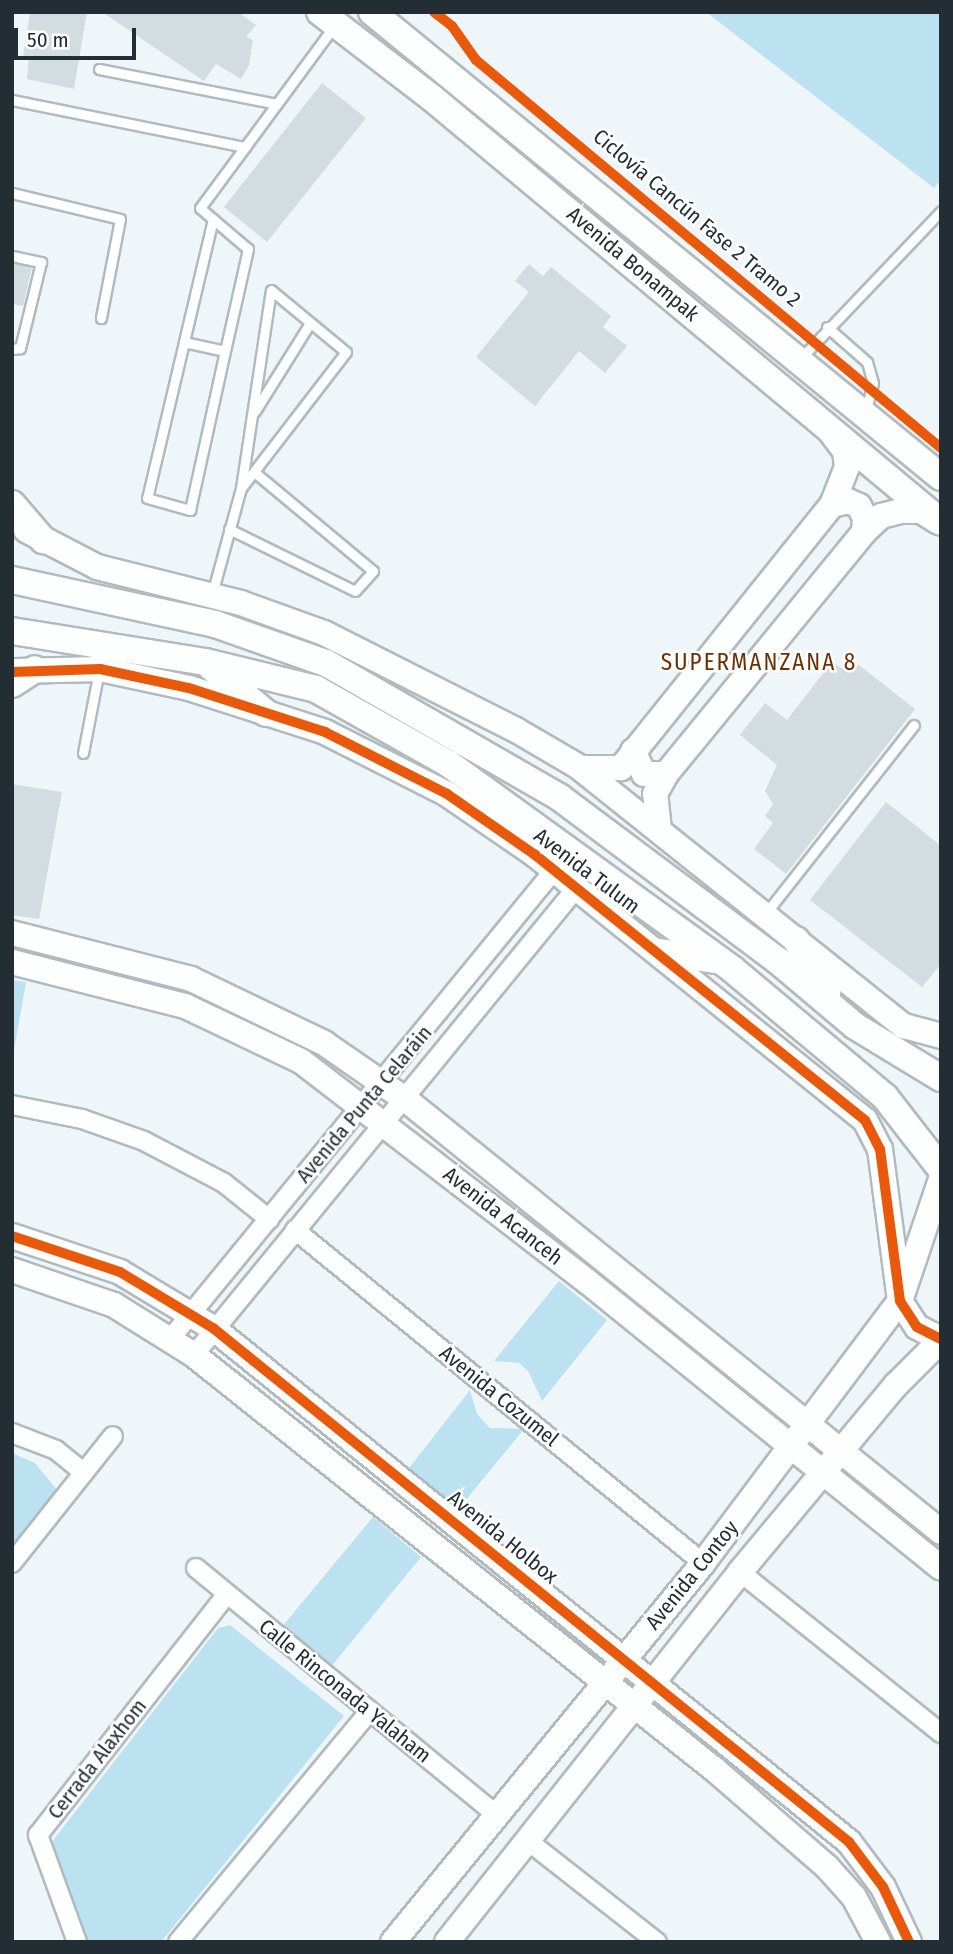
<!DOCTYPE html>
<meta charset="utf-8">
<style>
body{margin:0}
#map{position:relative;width:953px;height:1954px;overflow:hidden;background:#eff6f9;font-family:"Fira Sans Condensed",sans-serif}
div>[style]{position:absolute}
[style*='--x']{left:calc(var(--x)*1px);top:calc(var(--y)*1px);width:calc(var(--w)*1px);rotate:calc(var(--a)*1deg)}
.green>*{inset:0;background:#bce1f1}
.building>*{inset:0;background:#d3dce0}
.roads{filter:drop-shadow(2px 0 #b1babe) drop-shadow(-2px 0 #b1babe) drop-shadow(0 2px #b1babe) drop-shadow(0 -2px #b1babe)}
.lane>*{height:9px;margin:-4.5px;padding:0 4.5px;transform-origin:4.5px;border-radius:4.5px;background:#fdfefe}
.street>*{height:18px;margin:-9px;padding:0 9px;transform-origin:9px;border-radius:9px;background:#fdfefe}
.secondary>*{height:24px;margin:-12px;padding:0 12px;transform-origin:12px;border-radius:12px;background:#fdfefe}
.primary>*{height:26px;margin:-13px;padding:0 13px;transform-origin:13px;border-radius:13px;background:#fdfefe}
.cycleway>*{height:10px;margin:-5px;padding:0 5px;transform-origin:5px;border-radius:5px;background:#e8590c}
span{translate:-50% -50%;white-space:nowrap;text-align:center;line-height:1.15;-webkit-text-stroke:5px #fff;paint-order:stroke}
.street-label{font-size:21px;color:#222e34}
.neighbourhood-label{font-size:23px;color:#6d2f06;letter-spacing:2px}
.frame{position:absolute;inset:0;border:14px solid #222e34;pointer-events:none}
.scale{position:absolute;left:14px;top:28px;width:122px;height:32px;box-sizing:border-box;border:4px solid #222e34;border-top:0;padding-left:9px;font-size:21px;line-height:24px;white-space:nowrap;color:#222e34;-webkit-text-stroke:5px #fff;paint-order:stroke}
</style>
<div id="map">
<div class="green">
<div style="clip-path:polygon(706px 12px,941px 12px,941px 180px,934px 188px)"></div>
<div style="clip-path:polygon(12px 980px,26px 982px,12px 1062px)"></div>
<div style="clip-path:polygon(559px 1281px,607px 1320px,542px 1401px,528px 1371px,519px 1363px,494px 1361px)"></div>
<div style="clip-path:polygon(470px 1390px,477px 1414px,490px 1428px,524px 1429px,451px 1518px,402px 1477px)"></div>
<div style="clip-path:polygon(12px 1453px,35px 1463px,58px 1491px,12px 1554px)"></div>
<div style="clip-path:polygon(373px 1517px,421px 1557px,330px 1668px,281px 1628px)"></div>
<div style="clip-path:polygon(230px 1625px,344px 1716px,161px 1942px,81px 1942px,51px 1843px,218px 1628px)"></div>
</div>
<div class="building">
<div style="clip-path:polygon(30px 12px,87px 12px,74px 89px,27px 79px,29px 59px,23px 57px)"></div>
<div style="clip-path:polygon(102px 12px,238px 12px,256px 25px,246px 37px,253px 40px,249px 65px,241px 79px,216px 64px,204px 81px)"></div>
<div style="clip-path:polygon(322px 83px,366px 118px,267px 242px,224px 207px)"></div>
<div style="clip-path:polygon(12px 263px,32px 267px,23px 306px,12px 304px)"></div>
<div style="clip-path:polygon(529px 264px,543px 276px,551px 267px,611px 316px,603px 327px,627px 346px,605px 373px,579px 351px,535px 406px,476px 357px,529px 292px,515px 281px)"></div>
<div style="clip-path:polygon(832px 662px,841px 668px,859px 665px,915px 709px,786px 874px,754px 849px,773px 823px,765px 816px,773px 804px,765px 791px,777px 765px,740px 735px,765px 703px,787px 720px)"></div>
<div style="clip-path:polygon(12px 784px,62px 792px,39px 919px,12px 915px)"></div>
<div style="clip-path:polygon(886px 802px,941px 846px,941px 964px,922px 987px,810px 900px)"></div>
</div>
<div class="roads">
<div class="lane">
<div style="--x:99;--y:69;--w:181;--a:11.1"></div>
<div style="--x:12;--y:100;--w:238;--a:11.4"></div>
<div style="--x:12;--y:193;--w:111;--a:13.5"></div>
<div style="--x:120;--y:219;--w:101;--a:100.9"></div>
<div style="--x:213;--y:219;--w:126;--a:103.3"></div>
<div style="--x:184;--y:342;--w:42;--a:12.4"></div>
<div style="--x:225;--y:351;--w:105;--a:-77.3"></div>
<div style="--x:248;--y:249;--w:63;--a:-139.5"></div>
<div style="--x:200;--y:208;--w:227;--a:-53.6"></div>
<div style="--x:12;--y:256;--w:30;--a:12"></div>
<div style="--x:41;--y:262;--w:89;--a:103.7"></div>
<div style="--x:20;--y:348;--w:8;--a:173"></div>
<div style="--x:827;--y:327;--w:53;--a:41.2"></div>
<div style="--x:867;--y:362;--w:22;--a:74"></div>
<div style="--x:873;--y:383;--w:30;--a:105"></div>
<div style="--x:184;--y:342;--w:160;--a:103.3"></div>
<div style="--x:147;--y:498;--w:45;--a:15.6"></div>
<div style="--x:190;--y:510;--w:163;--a:-77.6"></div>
<div style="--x:800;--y:359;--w:204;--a:-46.4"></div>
<div style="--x:255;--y:411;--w:104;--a:-58"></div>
<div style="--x:242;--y:487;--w:170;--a:-52.4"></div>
<div style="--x:346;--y:352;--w:97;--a:-140.4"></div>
<div style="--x:229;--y:529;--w:140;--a:26.2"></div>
<div style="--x:355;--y:591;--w:27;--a:-48"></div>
<div style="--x:373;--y:571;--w:155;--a:-140.2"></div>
<div style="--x:212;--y:594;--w:110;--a:-74.7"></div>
<div style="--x:241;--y:488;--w:200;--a:-81.4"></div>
<div style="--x:83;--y:753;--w:85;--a:-79.1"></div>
<div style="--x:766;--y:913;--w:239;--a:-51.8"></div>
</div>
<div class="street">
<div style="--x:12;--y:1105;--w:71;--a:11.3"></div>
<div style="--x:82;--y:1119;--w:66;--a:19.5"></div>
<div style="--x:144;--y:1141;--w:90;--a:27.7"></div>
<div style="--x:224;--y:1183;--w:58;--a:38.7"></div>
<div style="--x:295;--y:1230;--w:527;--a:39.22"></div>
<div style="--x:171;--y:1338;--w:606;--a:-50.69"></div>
<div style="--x:194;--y:1355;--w:606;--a:-50.69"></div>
<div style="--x:12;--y:1433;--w:47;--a:21.1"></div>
<div style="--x:56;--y:1450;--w:36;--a:39"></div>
<div style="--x:12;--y:1563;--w:162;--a:-51.5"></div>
<div style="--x:196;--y:1568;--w:387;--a:39.4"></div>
<div style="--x:740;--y:1572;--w:258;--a:38.7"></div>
<div style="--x:528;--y:1841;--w:164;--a:38.1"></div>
<div style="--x:77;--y:1942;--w:114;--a:-110"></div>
<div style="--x:38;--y:1835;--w:306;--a:-51.9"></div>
<div style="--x:178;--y:1942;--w:300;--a:-50.3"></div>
</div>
<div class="secondary">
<div style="--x:832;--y:505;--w:16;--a:-14"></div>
<div style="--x:848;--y:501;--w:12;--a:24"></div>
<div style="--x:859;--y:506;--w:13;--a:63"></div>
<div style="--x:865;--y:518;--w:14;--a:94"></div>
<div style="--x:26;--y:530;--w:80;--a:27.5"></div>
<div style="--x:97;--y:567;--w:148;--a:14"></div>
<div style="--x:241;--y:603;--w:88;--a:19.9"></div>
<div style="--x:324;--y:633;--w:215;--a:26.8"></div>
<div style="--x:516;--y:730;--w:73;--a:30.4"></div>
<div style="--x:579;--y:767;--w:416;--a:38.6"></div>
<div style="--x:904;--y:1026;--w:38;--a:15"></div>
<div style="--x:16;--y:671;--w:84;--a:-1.4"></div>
<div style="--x:100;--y:669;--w:91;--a:12.1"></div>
<div style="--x:189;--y:688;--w:143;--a:17.9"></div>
<div style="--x:325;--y:732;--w:137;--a:26.9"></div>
<div style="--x:447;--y:794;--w:106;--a:34.6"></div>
<div style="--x:534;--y:854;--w:425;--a:38.8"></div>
<div style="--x:865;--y:1120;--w:33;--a:63"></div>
<div style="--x:880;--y:1149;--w:153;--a:82.5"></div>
<div style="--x:900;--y:1301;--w:31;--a:57"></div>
<div style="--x:917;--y:1327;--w:27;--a:27"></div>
<div style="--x:633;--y:751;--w:25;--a:64"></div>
<div style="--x:644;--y:774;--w:22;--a:0"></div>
<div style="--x:581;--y:768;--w:40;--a:0"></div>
<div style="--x:621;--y:768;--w:337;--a:-51.3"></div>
<div style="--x:832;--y:505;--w:41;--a:-68.5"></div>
<div style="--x:847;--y:467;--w:16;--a:-97"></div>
<div style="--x:845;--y:451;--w:25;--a:-127"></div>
<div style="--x:659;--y:830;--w:36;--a:-96"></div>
<div style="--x:655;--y:794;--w:23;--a:-61"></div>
<div style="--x:666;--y:774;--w:313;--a:-50.7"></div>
<div style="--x:864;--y:532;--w:23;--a:-43"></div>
<div style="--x:881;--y:516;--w:21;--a:-14"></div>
<div style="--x:901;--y:511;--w:20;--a:0"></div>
<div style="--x:921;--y:511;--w:19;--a:32"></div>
<div style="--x:12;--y:933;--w:185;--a:14.4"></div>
<div style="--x:191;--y:979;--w:148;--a:25.7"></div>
<div style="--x:324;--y:1043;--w:98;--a:34.7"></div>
<div style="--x:405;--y:1099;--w:689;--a:38.93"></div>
<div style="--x:12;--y:962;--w:179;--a:14.3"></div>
<div style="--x:185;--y:1006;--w:128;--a:25.4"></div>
<div style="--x:301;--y:1061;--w:362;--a:37.6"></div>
<div style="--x:588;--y:1282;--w:454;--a:39"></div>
<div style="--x:12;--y:1236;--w:114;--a:18.4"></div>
<div style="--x:120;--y:1272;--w:109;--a:31.1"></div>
<div style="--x:213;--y:1328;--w:818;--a:38.94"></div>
<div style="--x:849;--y:1842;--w:56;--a:52.9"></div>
<div style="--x:883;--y:1887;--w:61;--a:64.7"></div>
<div style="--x:12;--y:1270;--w:108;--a:18.9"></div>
<div style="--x:114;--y:1305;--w:94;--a:32"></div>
<div style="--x:194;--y:1355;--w:665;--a:38.53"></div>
<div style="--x:714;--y:1769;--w:150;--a:40.9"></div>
<div style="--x:827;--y:1867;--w:40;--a:48"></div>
<div style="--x:854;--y:1897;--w:51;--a:61.9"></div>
<div style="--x:393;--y:1942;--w:490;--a:-50.7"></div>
<div style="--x:703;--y:1563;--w:328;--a:-53.1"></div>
<div style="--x:900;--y:1301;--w:129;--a:-71.4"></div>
<div style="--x:447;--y:1942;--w:472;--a:-51.6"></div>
<div style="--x:740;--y:1572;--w:244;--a:-50.2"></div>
<div style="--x:896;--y:1385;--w:64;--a:-45"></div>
</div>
<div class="primary">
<div style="--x:320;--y:12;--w:141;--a:37.5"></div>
<div style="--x:432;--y:98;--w:662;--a:39.79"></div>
<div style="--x:372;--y:12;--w:735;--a:39.26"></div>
<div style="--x:12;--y:504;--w:48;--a:49.3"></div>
<div style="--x:12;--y:580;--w:208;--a:12.2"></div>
<div style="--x:215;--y:624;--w:118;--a:19.4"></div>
<div style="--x:326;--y:663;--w:269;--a:29.9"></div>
<div style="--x:559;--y:797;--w:272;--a:36.8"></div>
<div style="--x:777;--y:960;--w:102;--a:40.2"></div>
<div style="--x:855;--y:1026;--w:100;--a:31.2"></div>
<div style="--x:12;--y:631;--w:196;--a:9.1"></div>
<div style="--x:206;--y:662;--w:113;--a:13.8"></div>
<div style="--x:316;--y:689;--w:153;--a:29.4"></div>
<div style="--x:449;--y:764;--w:349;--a:35.9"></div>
<div style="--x:732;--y:969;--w:199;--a:39.9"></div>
<div style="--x:885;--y:1097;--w:91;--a:52.1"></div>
<div style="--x:210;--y:666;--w:73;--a:40"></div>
<div style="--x:12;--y:684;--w:27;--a:-33"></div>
<div style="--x:796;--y:940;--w:61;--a:59.2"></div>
<div style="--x:659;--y:952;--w:58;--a:8"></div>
</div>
</div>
<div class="cycleway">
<div style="--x:434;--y:12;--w:23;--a:38"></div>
<div style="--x:452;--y:26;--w:42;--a:54.8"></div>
<div style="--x:476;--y:60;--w:606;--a:39.84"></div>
<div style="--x:12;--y:672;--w:88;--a:-2"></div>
<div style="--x:100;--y:669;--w:91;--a:12.1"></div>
<div style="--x:189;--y:688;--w:143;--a:17.9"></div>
<div style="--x:325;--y:732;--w:137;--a:26.9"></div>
<div style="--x:447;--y:794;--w:106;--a:34.6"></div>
<div style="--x:534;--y:854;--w:425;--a:38.8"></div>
<div style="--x:865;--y:1120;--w:33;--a:63"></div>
<div style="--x:880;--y:1149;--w:153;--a:82.5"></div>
<div style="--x:900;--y:1301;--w:31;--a:57"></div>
<div style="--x:917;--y:1327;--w:27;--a:27"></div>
<div style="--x:12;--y:1236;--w:114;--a:18.4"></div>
<div style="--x:120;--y:1272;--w:109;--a:31.1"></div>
<div style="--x:213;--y:1328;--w:818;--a:38.94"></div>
<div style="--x:849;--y:1842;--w:56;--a:52.9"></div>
<div style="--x:883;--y:1887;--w:61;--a:64.7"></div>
</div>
<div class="street-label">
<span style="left:697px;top:218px;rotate:40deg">Ciclovía Cancún Fase 2 Tramo 2</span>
<span style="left:633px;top:264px;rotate:40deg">Avenida Bonampak</span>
<span style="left:587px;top:871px;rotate:37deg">Avenida Tulum</span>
<span style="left:364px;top:1104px;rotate:-50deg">Avenida Punta Celaráin</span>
<span style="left:503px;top:1216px;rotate:38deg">Avenida Acanceh</span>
<span style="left:499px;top:1396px;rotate:39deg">Avenida Cozumel</span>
<span style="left:503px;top:1537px;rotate:39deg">Avenida Holbox</span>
<span style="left:692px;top:1575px;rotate:-51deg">Avenida Contoy</span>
<span style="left:345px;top:1691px;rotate:39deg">Calle Rinconada Yalaham</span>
<span style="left:97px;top:1759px;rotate:-52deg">Cerrada Alaxhom</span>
</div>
<div class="neighbourhood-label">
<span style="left:759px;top:662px">SUPERMANZANA 8</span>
</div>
<div class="frame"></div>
<div class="scale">50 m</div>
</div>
